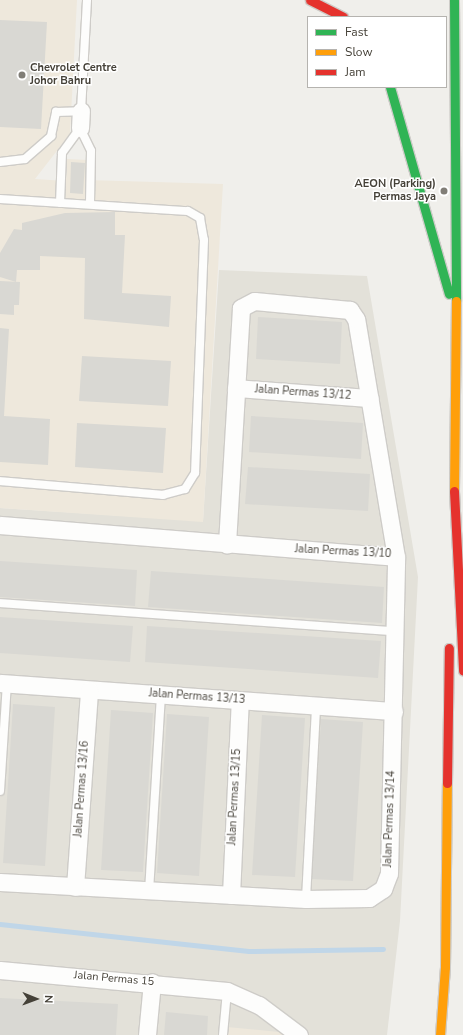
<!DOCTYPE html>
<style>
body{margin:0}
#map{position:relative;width:463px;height:1035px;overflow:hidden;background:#f0efeb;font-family:"Nunito Sans",sans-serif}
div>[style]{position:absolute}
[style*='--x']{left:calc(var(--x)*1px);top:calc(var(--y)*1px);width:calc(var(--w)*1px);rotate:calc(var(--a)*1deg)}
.residential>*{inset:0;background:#e3e1d9}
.commercial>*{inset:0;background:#eee8dc}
.stream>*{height:5px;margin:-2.5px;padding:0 2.5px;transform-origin:2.5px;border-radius:2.5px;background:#c0d6e8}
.building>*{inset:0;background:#d9d8d3}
.roads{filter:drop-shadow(1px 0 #ceccc8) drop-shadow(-1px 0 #ceccc8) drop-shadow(0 1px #ceccc8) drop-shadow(0 -1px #ceccc8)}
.lane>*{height:8px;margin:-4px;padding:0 4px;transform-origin:4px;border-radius:4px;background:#fdfdfc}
.street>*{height:17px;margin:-8.5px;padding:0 8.5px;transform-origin:8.5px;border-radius:8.5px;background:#fdfdfc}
.fast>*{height:9px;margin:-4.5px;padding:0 4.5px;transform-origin:4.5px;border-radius:4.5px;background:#30b455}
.slow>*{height:9px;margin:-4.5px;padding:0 4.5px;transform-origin:4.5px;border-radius:4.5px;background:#ff9f0a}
.jam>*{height:9px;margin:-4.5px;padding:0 4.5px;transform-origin:4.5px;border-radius:4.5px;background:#e5322d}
.dots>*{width:11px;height:11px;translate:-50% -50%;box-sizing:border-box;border:2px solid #fff;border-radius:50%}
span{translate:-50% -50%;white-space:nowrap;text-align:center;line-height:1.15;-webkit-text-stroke:3px #fff;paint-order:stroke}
.poi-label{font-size:11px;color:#454138;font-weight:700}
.left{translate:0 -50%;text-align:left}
.right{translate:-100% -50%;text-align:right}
.street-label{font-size:11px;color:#454138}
.legend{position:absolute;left:307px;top:16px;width:140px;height:72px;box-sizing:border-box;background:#fff;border:1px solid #b5b3af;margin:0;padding:5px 7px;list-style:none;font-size:12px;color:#454138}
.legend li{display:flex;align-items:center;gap:8px;height:20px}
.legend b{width:20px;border:1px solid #b5b3af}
.north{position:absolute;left:16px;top:979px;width:40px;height:40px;-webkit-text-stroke:3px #fff;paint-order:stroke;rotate:91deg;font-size:11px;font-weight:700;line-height:16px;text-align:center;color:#454138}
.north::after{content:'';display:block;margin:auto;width:14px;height:18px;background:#454138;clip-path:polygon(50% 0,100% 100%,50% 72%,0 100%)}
</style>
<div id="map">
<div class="residential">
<div style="clip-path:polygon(219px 270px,367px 276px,418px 577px,400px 921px,387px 1035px,0 1035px,0 508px,203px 521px)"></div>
</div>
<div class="commercial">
<div style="clip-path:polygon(0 0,77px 0,70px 134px,35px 179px,66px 181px,67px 159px,88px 160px,87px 180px,223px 184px,203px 522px,0 508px)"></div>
<div style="clip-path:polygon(227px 1027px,289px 1033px,289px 1035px,227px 1035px)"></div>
</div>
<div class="stream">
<div style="--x:0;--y:924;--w:250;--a:6.2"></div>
<div style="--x:249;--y:951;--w:134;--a:-0.9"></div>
</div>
<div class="building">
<div style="clip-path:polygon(0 20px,47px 22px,41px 129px,0 127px)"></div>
<div style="clip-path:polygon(71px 162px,85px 163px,83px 194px,70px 193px)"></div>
<div style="clip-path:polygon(115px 212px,115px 235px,125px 235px,122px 293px,171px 296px,169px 327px,84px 319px,85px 258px,40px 256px,40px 270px,17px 270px,16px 282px,0 277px,0 253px,14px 229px,22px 230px,22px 223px,65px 213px)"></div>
<div style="clip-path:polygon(0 281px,20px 282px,19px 305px,14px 305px,14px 315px,0 314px)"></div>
<div style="clip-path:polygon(258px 317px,342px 322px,340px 364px,256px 359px)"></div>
<div style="clip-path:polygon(0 328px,9px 329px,4px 416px,50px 419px,48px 465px,0 462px)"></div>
<div style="clip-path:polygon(82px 356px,171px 361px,168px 406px,79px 401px)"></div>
<div style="clip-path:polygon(251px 416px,363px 423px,361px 459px,249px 452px)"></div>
<div style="clip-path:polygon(77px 423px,166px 428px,163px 473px,75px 467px)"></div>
<div style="clip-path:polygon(248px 467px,370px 474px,368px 511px,245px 504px)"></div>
<div style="clip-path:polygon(0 561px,137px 570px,135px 606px,0 597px)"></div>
<div style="clip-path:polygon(151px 571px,384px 587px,382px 623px,148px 607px)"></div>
<div style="clip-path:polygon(0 617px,133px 626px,130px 662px,0 653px)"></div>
<div style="clip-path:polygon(147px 626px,381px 641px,378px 678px,145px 662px)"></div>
<div style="clip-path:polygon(13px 704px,55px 707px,45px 866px,3px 863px)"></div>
<div style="clip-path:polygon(111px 710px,153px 713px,143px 872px,101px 870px)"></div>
<div style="clip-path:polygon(167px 714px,209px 717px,199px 876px,157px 873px)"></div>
<div style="clip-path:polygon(262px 715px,305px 718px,295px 877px,252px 875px)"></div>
<div style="clip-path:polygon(321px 719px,363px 722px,353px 881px,311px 879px)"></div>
<div style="clip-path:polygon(0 998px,118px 1004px,116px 1035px,0 1035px)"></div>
<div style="clip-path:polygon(166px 1012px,208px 1016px,207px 1035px,164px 1035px)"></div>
</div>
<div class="roads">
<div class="lane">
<div style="--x:0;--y:162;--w:25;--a:-7"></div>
<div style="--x:25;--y:159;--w:35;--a:-41"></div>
<div style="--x:51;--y:136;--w:25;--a:-78"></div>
<div style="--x:56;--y:112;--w:25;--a:-2"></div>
<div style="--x:81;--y:111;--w:111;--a:-86.9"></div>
<div style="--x:0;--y:199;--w:188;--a:3.7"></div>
<div style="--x:188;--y:211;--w:14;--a:30"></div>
<div style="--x:200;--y:218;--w:22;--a:80"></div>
<div style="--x:204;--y:240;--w:233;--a:92.2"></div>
<div style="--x:195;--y:473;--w:19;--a:122"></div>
<div style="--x:185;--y:489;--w:23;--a:165"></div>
<div style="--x:163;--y:495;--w:164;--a:-175.1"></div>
<div style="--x:60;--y:203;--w:50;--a:-87.7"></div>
<div style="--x:62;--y:153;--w:31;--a:-54"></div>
<div style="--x:80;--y:128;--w:25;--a:64"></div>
<div style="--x:91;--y:151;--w:53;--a:91.1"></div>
<div style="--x:0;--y:603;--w:394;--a:4.1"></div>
<div style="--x:0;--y:791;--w:107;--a:-86.3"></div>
<div style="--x:149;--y:891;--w:197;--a:-86.5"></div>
<div style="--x:306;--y:899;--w:194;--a:-87"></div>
<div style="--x:223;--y:1035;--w:44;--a:-84.8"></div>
</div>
<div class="street">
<div style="--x:80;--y:128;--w:17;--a:-87"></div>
<div style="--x:236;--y:388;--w:134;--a:4.3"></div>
<div style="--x:0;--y:525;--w:397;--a:4.6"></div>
<div style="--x:0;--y:683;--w:395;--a:4.1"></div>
<div style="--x:0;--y:882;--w:306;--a:3.2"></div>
<div style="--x:306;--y:899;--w:63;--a:-0.9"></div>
<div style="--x:369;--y:898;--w:17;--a:-33"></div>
<div style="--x:383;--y:889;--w:17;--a:-69"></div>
<div style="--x:389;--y:873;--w:316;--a:-88.7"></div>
<div style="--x:396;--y:557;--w:241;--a:-99.5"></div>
<div style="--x:356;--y:319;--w:11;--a:-124"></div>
<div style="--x:350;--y:310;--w:96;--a:-174.6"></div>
<div style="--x:254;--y:301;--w:15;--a:152"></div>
<div style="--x:241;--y:308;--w:237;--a:93.4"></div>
<div style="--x:75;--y:887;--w:197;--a:-85.9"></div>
<div style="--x:231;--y:895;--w:195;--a:-87.4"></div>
<div style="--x:0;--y:970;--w:228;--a:5.3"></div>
<div style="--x:227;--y:991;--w:35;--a:24"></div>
<div style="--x:259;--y:1005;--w:50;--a:36.9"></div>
<div style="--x:147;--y:1035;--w:53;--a:-84.6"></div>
</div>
<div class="fast">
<div style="--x:454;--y:0;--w:301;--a:89.6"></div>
<div style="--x:390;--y:87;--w:215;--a:74.1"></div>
</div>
<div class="slow">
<div style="--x:454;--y:491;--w:190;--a:-89.4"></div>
<div style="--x:440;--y:1035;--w:68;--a:-85.8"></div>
<div style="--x:445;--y:967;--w:184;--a:-89.4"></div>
</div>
<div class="jam">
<div style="--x:310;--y:0;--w:37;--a:27"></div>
<div style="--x:454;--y:491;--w:180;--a:87.1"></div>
<div style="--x:447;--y:783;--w:135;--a:-89.2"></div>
</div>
</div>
<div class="dots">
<div style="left:22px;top:75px;background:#817e77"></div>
<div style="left:444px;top:191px;background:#817e77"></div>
</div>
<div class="poi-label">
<span class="left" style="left:30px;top:75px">Chevrolet Centre<br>Johor Bahru</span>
<span class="right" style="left:436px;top:191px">AEON (Parking)<br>Permas Jaya</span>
</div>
<div class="street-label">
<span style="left:303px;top:393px;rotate:4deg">Jalan Permas 13/12</span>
<span style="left:343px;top:552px;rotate:3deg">Jalan Permas 13/10</span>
<span style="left:197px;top:697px;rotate:4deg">Jalan Permas 13/13</span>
<span style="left:82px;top:789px;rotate:-86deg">Jalan Permas 13/16</span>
<span style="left:235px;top:797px;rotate:-87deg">Jalan Permas 13/15</span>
<span style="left:390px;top:819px;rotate:-88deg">Jalan Permas 13/14</span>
<span style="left:114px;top:979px;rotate:5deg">Jalan Permas 15</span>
</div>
<ul class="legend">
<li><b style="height:5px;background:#30b455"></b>Fast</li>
<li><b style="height:5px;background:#ff9f0a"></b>Slow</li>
<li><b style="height:5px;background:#e5322d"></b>Jam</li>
</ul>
<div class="north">N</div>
</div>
